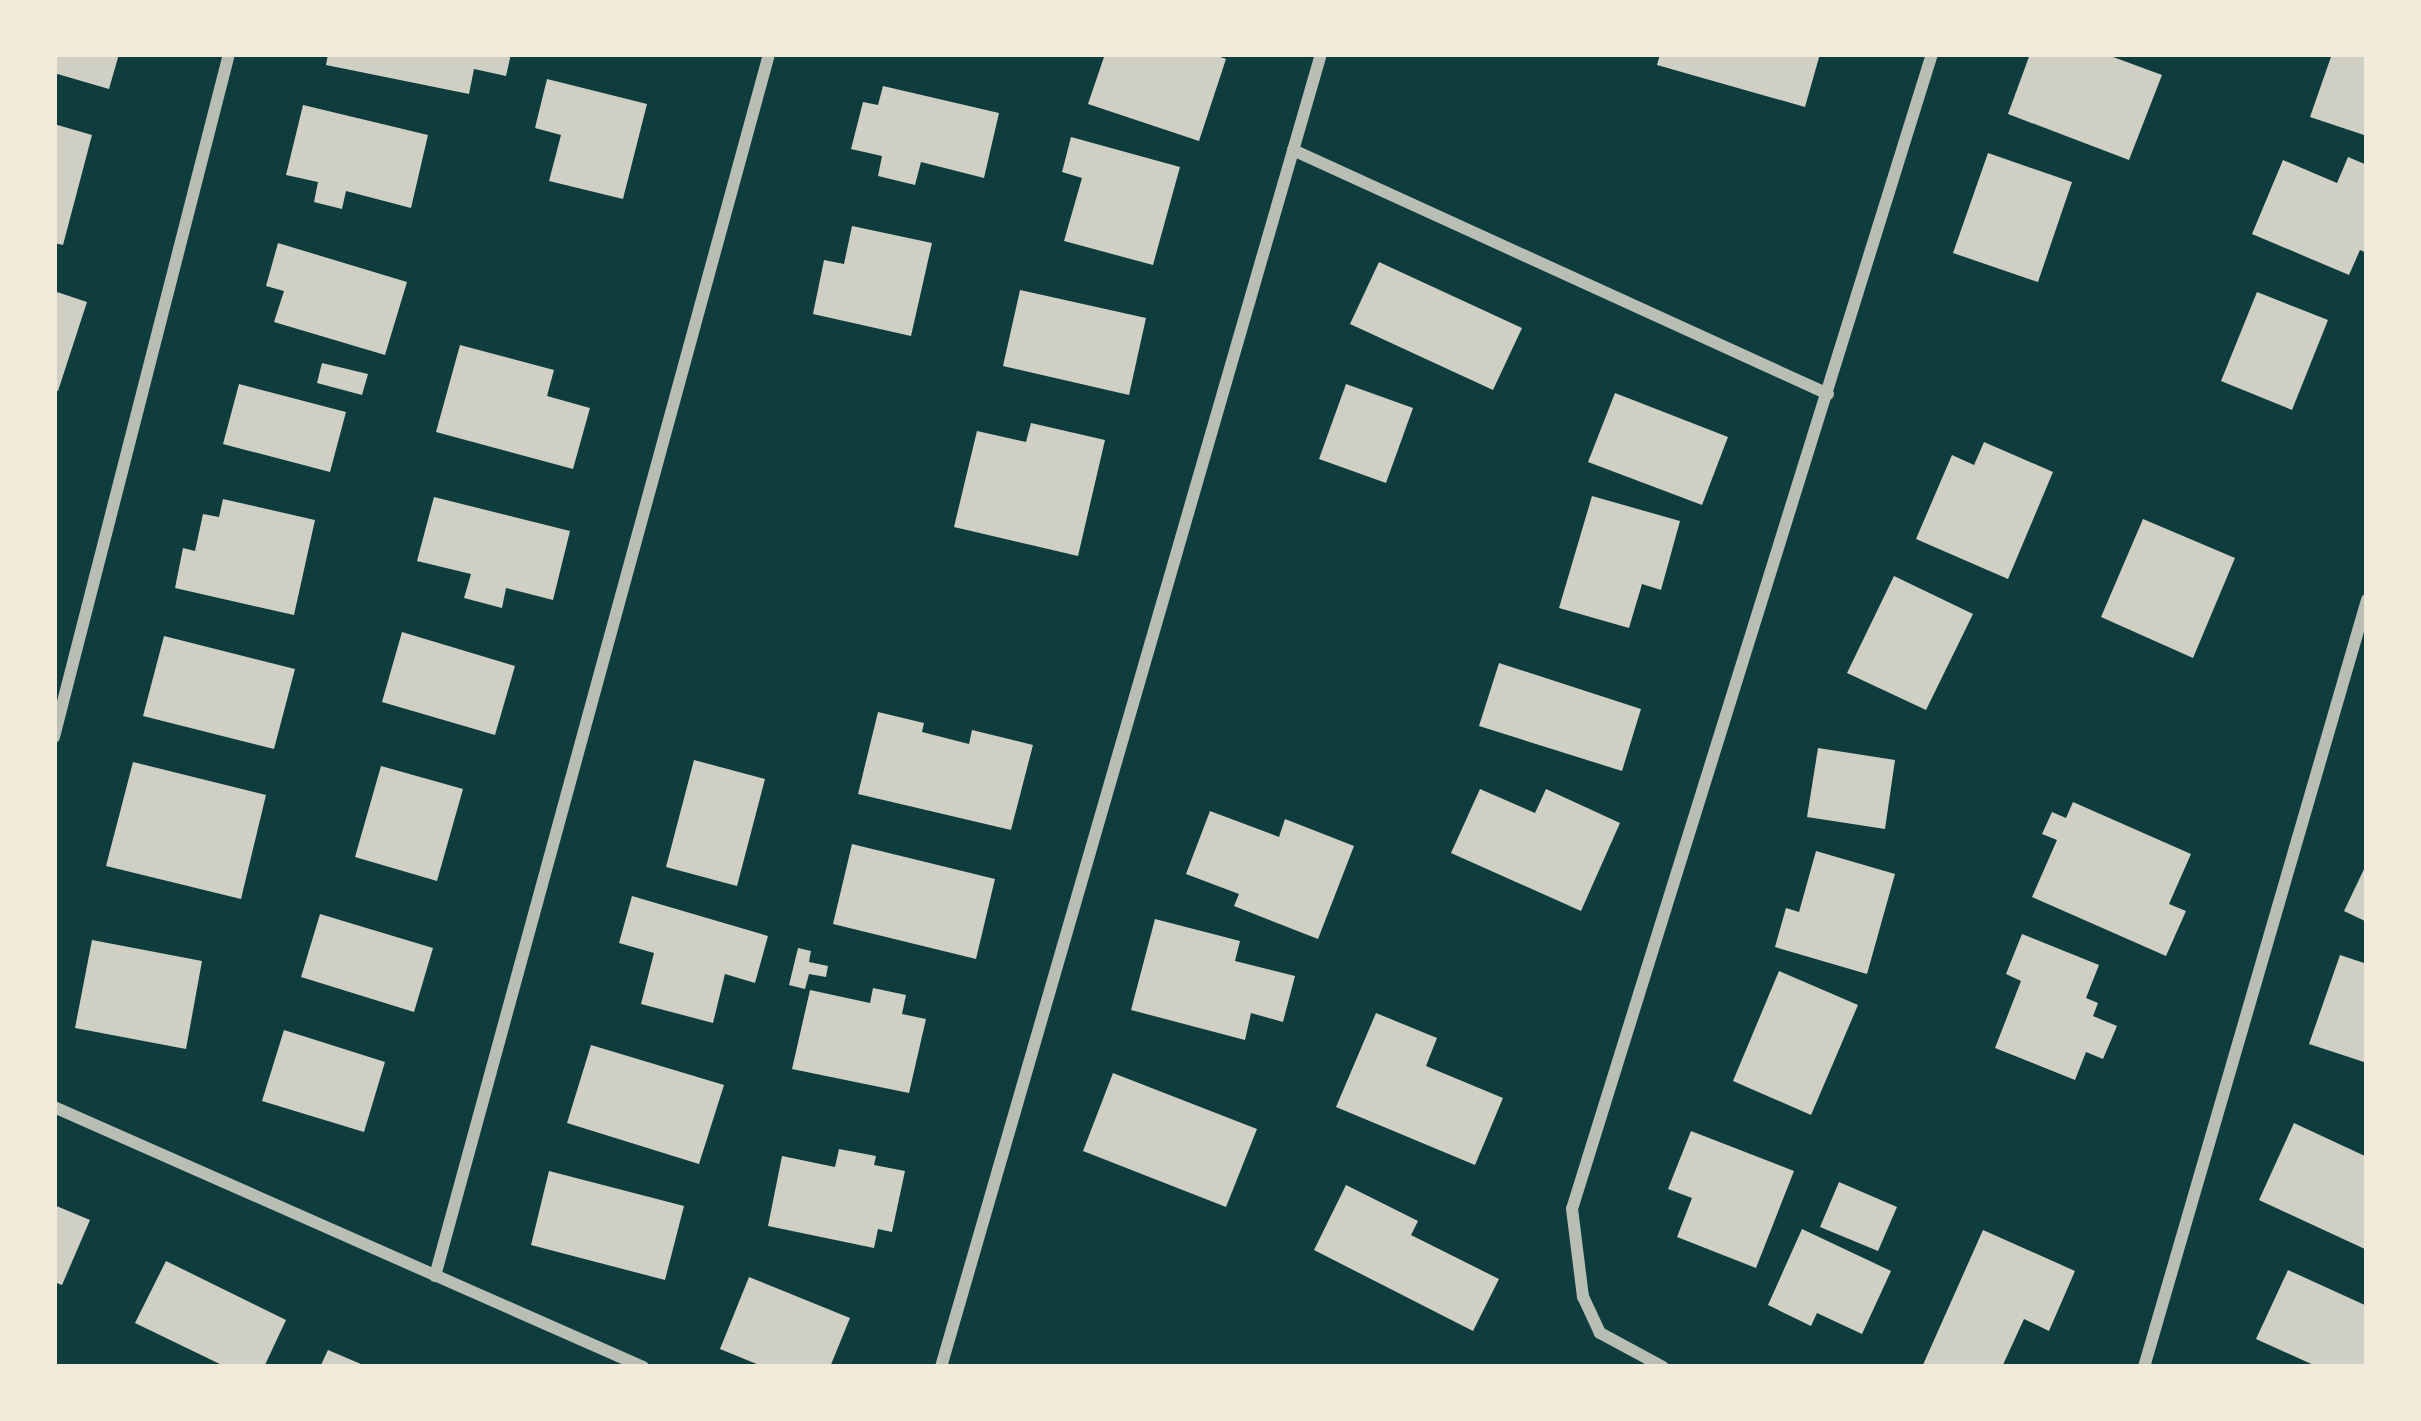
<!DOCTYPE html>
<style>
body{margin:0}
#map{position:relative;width:2421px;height:1421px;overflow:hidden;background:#0f3d3e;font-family:Manrope,sans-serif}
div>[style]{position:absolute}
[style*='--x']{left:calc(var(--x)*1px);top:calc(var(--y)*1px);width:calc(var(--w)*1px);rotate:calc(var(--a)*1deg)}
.building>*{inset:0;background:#cfcfc3}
.minor>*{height:12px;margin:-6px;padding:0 6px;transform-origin:6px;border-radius:6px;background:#b8beb3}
span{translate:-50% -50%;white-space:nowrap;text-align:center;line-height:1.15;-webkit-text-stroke:9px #f1e9da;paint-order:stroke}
.frame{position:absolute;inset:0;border:57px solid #f1e9da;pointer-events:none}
</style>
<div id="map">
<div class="building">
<div style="clip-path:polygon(54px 54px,119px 54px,109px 89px,54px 73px)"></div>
<div style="clip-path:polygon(328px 54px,511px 54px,506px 76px,474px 69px,469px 94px,326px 65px)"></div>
<div style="clip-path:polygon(1105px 54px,1212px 54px,1226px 59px,1199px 141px,1088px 104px)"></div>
<div style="clip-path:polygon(1660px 54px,1820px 54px,1805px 107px,1657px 65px)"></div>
<div style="clip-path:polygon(2030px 54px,2105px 54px,2162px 75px,2129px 160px,2008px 114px)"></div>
<div style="clip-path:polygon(2332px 54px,2367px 54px,2367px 136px,2310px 117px)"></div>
<div style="clip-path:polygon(547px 79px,647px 104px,623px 199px,549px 181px,561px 135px,535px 128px)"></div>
<div style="clip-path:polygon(883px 86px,999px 113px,984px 178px,921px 162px,915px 185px,878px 176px,882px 156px,851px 149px,863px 102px,878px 105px)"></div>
<div style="clip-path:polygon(303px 105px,428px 135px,411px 208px,346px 191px,342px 209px,314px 202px,318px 182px,286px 175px)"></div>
<div style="clip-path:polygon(54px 124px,92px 135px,63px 245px,54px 243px)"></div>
<div style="clip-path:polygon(1071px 137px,1180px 167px,1153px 265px,1064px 241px,1082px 178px,1062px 172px)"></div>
<div style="clip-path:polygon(1988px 153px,2072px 182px,2038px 282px,1953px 253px)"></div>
<div style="clip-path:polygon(2348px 157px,2367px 165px,2367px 253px,2360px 250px,2349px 275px,2252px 234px,2283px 160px,2337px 183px)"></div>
<div style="clip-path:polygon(852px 226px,932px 243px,911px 336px,813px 314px,824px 260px,844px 264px)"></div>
<div style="clip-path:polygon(278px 243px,407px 282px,385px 355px,274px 322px,284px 291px,266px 286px)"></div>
<div style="clip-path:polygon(1379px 262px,1522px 328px,1493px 390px,1350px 324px)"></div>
<div style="clip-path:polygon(1020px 290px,1146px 318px,1129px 395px,1003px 366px)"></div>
<div style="clip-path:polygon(54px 291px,87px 302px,58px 391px,54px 390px)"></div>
<div style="clip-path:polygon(2257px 292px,2328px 320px,2292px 410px,2221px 381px)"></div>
<div style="clip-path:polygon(460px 345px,554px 370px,547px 396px,590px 408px,573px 469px,436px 432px)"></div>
<div style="clip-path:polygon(322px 363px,368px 374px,362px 395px,317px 383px)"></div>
<div style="clip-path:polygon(239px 384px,346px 412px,330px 472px,223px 444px)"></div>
<div style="clip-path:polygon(1346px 384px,1413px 408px,1386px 483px,1319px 459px)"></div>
<div style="clip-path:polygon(1615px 393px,1728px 437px,1702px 505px,1588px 462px)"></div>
<div style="clip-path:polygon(1031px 423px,1105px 440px,1078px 556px,954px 527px,977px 431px,1026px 442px)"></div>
<div style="clip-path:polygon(1984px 442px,2053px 472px,2008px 579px,1916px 539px,1952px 455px,1974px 465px)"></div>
<div style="clip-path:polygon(1592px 496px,1680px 521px,1661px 590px,1642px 584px,1629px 628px,1559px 608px)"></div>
<div style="clip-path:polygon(434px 497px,570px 531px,553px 600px,506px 588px,502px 608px,464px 598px,471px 574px,417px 561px)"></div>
<div style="clip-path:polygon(223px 499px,315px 520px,294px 615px,175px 588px,183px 548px,195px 551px,203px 514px,219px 517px)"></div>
<div style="clip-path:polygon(2143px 519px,2235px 558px,2193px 658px,2101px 617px)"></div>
<div style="clip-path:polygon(1894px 576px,1973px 614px,1926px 710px,1847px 673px)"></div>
<div style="clip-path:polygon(402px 632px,515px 666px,495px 735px,382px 702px)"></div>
<div style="clip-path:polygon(164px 636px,295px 669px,274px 749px,143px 716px)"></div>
<div style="clip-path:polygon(1499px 663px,1641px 709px,1622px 771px,1479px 726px)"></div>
<div style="clip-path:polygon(878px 712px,924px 723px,922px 732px,969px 744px,972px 730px,1033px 745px,1011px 830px,858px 794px)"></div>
<div style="clip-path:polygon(1818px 748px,1895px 760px,1885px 829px,1807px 817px)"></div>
<div style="clip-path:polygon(694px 760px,765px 779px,737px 886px,666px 867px)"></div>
<div style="clip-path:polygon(133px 762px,266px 795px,241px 899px,106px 866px)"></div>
<div style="clip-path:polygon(381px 766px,463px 789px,437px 881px,355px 857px)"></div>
<div style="clip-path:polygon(1480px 789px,1535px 813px,1546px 789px,1620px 823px,1581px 911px,1451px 853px)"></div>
<div style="clip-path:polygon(2073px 802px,2191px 854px,2169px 904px,2186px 911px,2166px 956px,2032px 897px,2057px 840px,2042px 834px,2052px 812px,2066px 818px)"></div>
<div style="clip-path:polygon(1210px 811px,1279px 837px,1285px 819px,1354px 846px,1318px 939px,1234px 906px,1239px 894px,1186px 874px)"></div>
<div style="clip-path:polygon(852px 844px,995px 879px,976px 959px,833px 924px)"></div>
<div style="clip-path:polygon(1816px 851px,1895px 874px,1867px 974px,1775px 947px,1786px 908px,1799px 912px)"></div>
<div style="clip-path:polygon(2367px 863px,2367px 922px,2344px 911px)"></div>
<div style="clip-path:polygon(632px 896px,768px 936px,755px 983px,725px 974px,713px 1023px,641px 1004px,654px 953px,619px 943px)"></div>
<div style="clip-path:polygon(320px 914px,433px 948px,414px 1012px,301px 977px)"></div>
<div style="clip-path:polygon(1155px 919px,1240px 941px,1235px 961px,1295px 976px,1283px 1022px,1251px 1013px,1245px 1040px,1131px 1010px)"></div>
<div style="clip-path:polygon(2022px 934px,2099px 965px,2086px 998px,2098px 1003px,2093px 1016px,2117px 1026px,2103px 1059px,2086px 1052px,2075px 1080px,1995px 1048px,2021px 981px,2006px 974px)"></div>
<div style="clip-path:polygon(92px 940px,202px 961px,186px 1049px,75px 1028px)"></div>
<div style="clip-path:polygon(798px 948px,811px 951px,809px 962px,828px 966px,826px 977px,809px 974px,805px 989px,789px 985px)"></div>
<div style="clip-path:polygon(2340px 955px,2367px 964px,2367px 1063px,2309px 1044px)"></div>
<div style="clip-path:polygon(1779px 971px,1858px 1005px,1811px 1115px,1733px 1081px)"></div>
<div style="clip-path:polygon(873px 988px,906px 995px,902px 1014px,926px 1019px,909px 1093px,792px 1069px,810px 990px,870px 1003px)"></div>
<div style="clip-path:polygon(1376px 1013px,1437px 1038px,1426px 1066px,1503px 1098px,1475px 1165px,1336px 1107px)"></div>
<div style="clip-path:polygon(284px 1030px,385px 1062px,364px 1132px,262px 1101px)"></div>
<div style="clip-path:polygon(591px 1045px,724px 1085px,699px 1164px,567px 1123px)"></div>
<div style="clip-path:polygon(1113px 1073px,1257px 1129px,1226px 1207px,1083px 1151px)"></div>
<div style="clip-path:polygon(2294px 1123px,2367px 1157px,2367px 1250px,2259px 1200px)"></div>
<div style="clip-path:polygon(1691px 1131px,1794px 1171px,1756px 1268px,1677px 1237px,1692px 1198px,1668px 1189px)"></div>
<div style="clip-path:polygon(839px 1149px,876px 1156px,874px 1165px,905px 1171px,892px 1232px,878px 1229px,874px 1248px,768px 1226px,782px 1156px,835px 1167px)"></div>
<div style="clip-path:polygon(549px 1171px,684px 1206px,665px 1280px,531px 1245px)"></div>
<div style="clip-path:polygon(1839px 1182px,1897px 1207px,1878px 1251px,1820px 1227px)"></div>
<div style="clip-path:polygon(1346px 1185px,1418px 1221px,1411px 1235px,1499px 1279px,1473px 1331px,1314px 1250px)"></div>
<div style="clip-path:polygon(54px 1205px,90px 1220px,62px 1285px,54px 1282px)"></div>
<div style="clip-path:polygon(1802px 1229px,1891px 1271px,1862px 1334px,1817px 1313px,1811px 1326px,1768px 1305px)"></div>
<div style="clip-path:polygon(1983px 1230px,2075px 1271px,2049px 1331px,2024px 1319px,2002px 1367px,1922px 1367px)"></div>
<div style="clip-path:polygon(166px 1261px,286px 1320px,264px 1367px,226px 1367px,135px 1323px)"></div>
<div style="clip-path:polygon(2288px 1270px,2367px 1306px,2367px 1367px,2318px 1367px,2256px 1339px)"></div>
<div style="clip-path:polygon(749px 1277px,850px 1318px,830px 1367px,764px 1367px,720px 1349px)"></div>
<div style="clip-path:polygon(328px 1350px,368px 1367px,320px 1367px)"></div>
</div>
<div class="minor">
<div style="--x:1293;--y:150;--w:588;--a:24.52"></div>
<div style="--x:54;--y:737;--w:705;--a:-75.63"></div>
<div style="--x:54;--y:1107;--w:644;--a:23.82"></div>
<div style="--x:435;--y:1276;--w:1267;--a:-74.71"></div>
<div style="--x:941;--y:1367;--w:1367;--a:-73.86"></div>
<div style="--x:1663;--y:1367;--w:72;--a:-151.6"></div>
<div style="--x:1600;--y:1333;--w:40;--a:-115"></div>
<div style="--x:1583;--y:1297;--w:89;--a:-97.1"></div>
<div style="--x:1572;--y:1209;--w:1210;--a:-72.69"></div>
<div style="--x:2144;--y:1367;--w:799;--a:-73.79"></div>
</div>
<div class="frame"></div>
</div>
